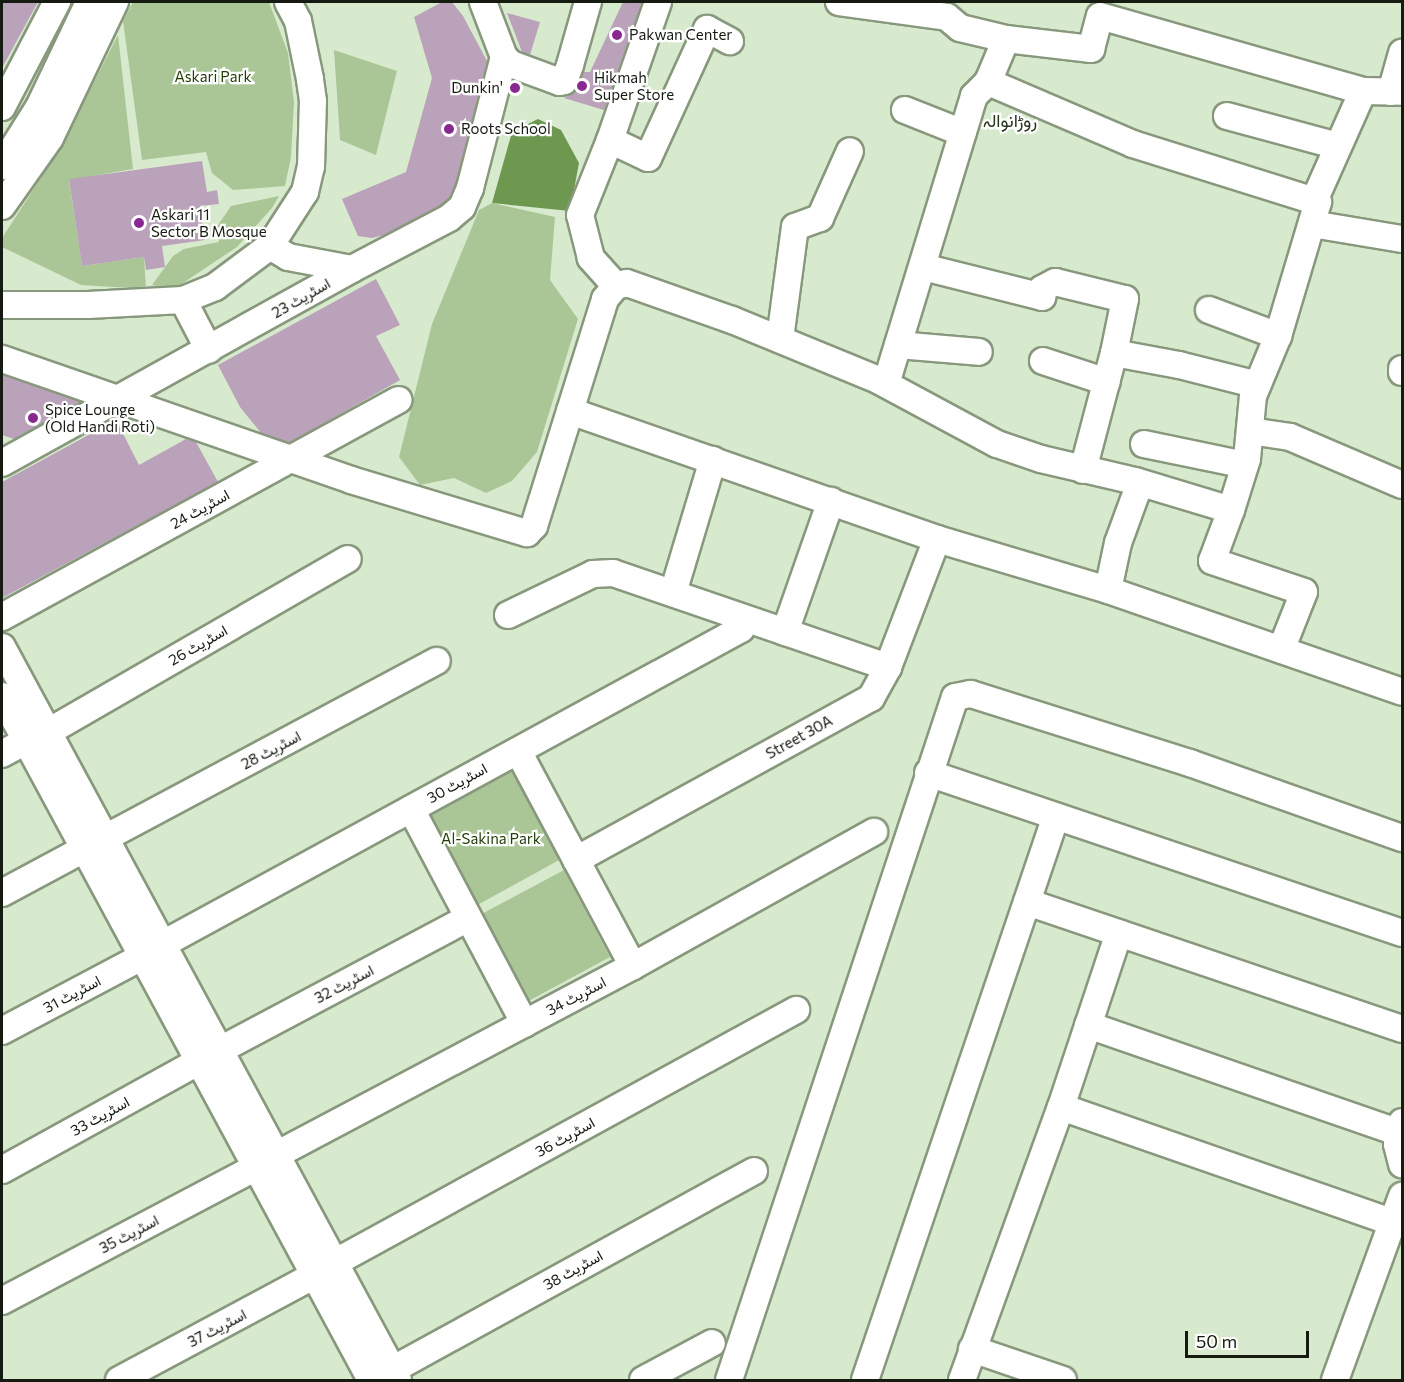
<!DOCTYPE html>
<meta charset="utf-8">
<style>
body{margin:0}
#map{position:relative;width:1404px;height:1382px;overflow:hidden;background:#d8eacd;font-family:Commissioner,Vazirmatn,sans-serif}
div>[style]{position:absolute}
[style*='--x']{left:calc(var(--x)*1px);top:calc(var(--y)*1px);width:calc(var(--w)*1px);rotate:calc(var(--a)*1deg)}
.green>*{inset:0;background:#aac697}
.water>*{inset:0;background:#6e974f}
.building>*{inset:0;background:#b9a2ba}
.roads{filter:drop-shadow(2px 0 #88987d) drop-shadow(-2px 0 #88987d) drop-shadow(0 2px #88987d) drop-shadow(0 -2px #88987d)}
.minor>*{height:26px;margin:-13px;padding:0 13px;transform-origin:13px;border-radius:13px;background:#fff}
.dots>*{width:16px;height:16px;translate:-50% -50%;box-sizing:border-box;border:3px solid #fff;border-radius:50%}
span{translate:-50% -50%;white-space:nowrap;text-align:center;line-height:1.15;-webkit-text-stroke:4.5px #fff;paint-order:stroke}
.poi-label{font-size:15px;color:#151b11}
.left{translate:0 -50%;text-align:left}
.right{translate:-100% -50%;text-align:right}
.park-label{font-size:15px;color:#233e09}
.street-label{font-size:15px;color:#151b11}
.quarter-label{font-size:18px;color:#26331c}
.frame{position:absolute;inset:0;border:3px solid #151b11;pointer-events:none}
.scale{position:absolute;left:1185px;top:1331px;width:124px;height:27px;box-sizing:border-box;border:3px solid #151b11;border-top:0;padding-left:8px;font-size:18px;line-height:21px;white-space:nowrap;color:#151b11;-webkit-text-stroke:4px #fff;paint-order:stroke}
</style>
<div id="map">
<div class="green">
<div style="clip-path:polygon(133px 2px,269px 2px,288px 53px,294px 102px,291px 157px,285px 186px,233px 190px,212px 173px,206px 152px,142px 160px,123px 21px)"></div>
<div style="clip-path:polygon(118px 35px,133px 169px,69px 180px,82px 266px,144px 257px,146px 289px,81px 285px,2px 247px,2px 238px,62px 145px)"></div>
<div style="clip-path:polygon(334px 50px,397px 71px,376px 155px,340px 140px)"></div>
<div style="clip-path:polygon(279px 196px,272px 208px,237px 247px,174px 289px,152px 285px,173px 256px,184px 249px,219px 242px,218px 225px,231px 206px)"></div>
<div style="clip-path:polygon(492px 203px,555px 217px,550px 280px,578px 319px,537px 452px,512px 481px,486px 493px,454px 478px,420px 485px,399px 457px,432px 324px,479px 210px)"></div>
<div style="clip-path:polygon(511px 769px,561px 859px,472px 908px,422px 819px)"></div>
<div style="clip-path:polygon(564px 870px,610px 957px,523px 1004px,476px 917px)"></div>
</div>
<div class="water">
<div style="clip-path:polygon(538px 119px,561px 130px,579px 163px,570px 211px,492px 203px,512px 132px)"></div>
</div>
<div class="building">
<div style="clip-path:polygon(2px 2px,38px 2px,2px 68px)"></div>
<div style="clip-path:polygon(442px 2px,452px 2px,463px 16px,487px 61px,456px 183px,450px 198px,441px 205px,384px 235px,372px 238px,358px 236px,342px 199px,406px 172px,432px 78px,414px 17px)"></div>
<div style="clip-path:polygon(623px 2px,642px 2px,604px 110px,564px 98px,574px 92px,584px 72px,590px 72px)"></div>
<div style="clip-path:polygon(507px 13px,540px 22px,530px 55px,522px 52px)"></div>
<div style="clip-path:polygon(202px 161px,207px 192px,217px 190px,219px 204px,200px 206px,205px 240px,162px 246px,165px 267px,146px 270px,144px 257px,82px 266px,69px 179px)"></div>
<div style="clip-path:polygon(376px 279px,400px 325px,376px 336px,400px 380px,289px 443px,261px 433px,240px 407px,218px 365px)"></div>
<div style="clip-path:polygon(2px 375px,8px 377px,81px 402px,14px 439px,2px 435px)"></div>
<div style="clip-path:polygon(116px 420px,139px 465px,186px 439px,196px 442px,218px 482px,2px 598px,2px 482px)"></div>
</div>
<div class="roads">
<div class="minor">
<div style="--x:483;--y:2;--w:59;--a:69.1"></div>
<div style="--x:504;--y:57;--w:10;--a:45"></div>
<div style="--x:511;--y:64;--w:52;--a:20.2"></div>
<div style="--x:560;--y:82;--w:4;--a:-14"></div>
<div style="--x:564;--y:81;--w:17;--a:-69"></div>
<div style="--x:570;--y:65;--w:66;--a:-74.1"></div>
<div style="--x:839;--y:2;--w:109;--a:7.9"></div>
<div style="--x:947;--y:17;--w:17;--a:40"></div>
<div style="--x:960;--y:28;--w:47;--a:13.4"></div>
<div style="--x:1006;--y:39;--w:47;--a:112.7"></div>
<div style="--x:988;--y:82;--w:20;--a:135"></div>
<div style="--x:974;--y:96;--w:301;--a:107"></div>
<div style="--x:1006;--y:39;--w:86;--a:6.7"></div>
<div style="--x:1091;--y:49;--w:34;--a:-75"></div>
<div style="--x:1100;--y:16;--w:273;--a:15.9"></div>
<div style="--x:1391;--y:92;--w:41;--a:-74.2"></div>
<div style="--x:2;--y:107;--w:119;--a:-62.4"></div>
<div style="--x:905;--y:110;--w:62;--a:21.6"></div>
<div style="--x:1227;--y:116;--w:115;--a:15.1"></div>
<div style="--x:610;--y:140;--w:42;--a:25.3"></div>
<div style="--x:648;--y:158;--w:142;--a:-65.4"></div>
<div style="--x:707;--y:29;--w:26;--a:28"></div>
<div style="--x:2;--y:166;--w:70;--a:-57.9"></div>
<div style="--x:39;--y:107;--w:116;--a:-64.5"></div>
<div style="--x:1314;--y:201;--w:120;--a:-66"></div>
<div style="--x:1363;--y:91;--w:39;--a:1"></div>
<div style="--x:2;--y:206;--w:83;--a:-54.8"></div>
<div style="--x:50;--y:138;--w:151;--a:-64.5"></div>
<div style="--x:1312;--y:224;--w:91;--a:9.5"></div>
<div style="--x:270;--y:246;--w:21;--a:31"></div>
<div style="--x:288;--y:257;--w:65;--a:10.6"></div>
<div style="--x:923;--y:267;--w:123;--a:14.1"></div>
<div style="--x:1042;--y:297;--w:8;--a:-90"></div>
<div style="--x:1042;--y:289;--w:15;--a:-28"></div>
<div style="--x:1055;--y:282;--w:72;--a:13.7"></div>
<div style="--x:1125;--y:299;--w:55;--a:101.5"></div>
<div style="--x:616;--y:286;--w:38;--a:-132"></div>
<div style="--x:591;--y:258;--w:44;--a:-104.3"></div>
<div style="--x:580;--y:215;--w:81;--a:-68.2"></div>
<div style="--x:610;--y:140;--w:146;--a:-70.8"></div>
<div style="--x:183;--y:300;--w:56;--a:62.5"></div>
<div style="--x:2;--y:305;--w:86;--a:0"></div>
<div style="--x:88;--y:305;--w:95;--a:-3"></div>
<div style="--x:183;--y:300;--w:35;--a:-22"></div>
<div style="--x:215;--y:287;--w:69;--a:-36.7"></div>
<div style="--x:270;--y:246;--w:64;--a:-57.1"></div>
<div style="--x:305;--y:192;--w:26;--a:-77"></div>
<div style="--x:311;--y:167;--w:66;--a:-88.3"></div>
<div style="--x:313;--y:101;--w:22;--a:-98"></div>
<div style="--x:310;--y:79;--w:59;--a:-101.7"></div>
<div style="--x:298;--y:21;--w:21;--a:-118"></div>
<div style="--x:1209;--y:310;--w:74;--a:20.6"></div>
<div style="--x:780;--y:339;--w:113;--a:-82.4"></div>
<div style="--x:795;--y:227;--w:27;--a:-20"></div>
<div style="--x:820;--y:218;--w:73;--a:-65.9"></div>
<div style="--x:898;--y:345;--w:81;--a:4.9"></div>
<div style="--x:2;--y:359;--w:369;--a:19.1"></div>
<div style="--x:351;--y:480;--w:184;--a:16.8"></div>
<div style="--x:527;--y:533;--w:10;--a:-45"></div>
<div style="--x:534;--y:526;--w:238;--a:-72.6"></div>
<div style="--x:605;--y:299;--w:17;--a:-50"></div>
<div style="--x:616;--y:286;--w:11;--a:-15"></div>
<div style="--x:627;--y:283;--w:111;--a:19.4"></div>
<div style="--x:732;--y:320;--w:158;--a:22.3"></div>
<div style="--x:878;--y:380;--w:135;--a:28.3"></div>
<div style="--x:997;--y:444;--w:46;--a:18.8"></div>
<div style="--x:1041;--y:459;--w:97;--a:13.2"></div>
<div style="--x:1135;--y:481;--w:100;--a:16.8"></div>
<div style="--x:1231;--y:510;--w:53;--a:-72.6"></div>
<div style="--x:1247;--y:459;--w:63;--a:-84.6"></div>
<div style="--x:1253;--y:396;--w:65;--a:-67.4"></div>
<div style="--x:1278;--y:336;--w:140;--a:-73.4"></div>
<div style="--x:1318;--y:202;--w:194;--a:-162.6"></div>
<div style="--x:1133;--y:144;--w:158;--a:-156.8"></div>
<div style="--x:1043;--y:361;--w:67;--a:18.2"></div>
<div style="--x:1402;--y:372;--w:3;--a:-90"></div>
<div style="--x:570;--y:411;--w:389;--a:19.2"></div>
<div style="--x:937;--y:539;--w:178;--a:16.6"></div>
<div style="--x:1108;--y:590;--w:48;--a:-78"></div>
<div style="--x:1118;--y:543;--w:64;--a:-69.9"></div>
<div style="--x:1250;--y:431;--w:40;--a:8.5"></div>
<div style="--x:1290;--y:437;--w:122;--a:23.2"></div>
<div style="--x:1144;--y:444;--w:103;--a:11.7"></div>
<div style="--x:2;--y:463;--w:400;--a:-29"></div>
<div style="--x:352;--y:269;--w:110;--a:-27.7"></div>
<div style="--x:449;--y:218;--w:17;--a:-40"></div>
<div style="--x:462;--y:207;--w:21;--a:-67"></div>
<div style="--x:470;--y:188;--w:135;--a:-75.5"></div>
<div style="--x:1083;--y:470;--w:121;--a:-75.2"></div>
<div style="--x:1114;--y:353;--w:66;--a:10.5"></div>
<div style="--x:1179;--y:365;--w:81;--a:14.2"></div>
<div style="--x:1231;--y:510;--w:54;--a:110.4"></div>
<div style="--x:1212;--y:561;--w:97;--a:18.6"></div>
<div style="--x:1304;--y:592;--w:62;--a:111.6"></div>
<div style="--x:1108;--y:590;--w:311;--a:19.1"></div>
<div style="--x:673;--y:593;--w:139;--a:-73.3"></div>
<div style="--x:508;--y:615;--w:94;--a:-25.8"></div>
<div style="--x:593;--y:574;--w:20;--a:-3"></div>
<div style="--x:613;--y:573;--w:291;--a:18.9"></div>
<div style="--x:2;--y:617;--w:452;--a:-28.7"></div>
<div style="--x:785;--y:632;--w:139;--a:-70.7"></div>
<div style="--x:2;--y:647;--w:833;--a:61.62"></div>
<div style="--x:2;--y:696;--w:777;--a:61.65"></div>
<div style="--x:48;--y:732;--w:346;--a:-30"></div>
<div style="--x:518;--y:751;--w:244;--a:61.9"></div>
<div style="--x:2;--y:754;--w:26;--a:-29"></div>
<div style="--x:928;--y:773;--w:500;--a:18.65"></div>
<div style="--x:411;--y:809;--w:243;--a:62.1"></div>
<div style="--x:105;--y:838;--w:376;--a:-28.1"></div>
<div style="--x:576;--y:860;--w:337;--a:-28.8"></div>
<div style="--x:871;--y:698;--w:35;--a:-61"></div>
<div style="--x:888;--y:667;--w:137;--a:-69.1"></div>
<div style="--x:2;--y:893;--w:93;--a:-28.2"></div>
<div style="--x:1027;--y:902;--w:396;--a:18.7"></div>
<div style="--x:163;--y:944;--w:658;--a:-28.59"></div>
<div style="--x:741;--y:629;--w:11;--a:-56"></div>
<div style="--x:1088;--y:1025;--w:327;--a:19.1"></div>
<div style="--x:2;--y:1031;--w:158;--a:-27.9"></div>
<div style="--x:220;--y:1050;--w:281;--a:-28"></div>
<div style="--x:1061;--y:1107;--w:353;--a:19.2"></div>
<div style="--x:1402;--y:1122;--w:11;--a:117"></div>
<div style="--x:1397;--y:1132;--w:12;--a:90"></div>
<div style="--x:1397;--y:1144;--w:21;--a:76"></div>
<div style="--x:276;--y:1155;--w:404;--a:-27.9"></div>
<div style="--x:633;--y:966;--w:276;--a:-29.1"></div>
<div style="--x:2;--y:1170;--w:224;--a:-28.9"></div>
<div style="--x:334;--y:1263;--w:527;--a:-28.71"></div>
<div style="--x:2;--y:1301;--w:287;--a:-27.8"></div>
<div style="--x:972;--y:1349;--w:96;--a:18.8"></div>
<div style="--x:392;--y:1370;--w:413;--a:-28.8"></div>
<div style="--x:119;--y:1380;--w:222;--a:-28.2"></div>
<div style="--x:643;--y:1380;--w:78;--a:-28.2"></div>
<div style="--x:729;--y:1380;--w:719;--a:-71.69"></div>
<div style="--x:955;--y:697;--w:16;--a:-11"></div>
<div style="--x:971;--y:694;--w:230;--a:17.5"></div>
<div style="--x:1190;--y:763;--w:225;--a:19.5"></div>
<div style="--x:865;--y:1380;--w:595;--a:-71.29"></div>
<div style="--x:962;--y:1380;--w:290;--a:-70.1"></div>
<div style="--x:1061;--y:1107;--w:183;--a:-71.6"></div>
<div style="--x:1335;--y:1380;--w:196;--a:-70"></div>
</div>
</div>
<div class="dots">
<div style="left:617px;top:35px;background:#8a2891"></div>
<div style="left:582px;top:86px;background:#8a2891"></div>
<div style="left:515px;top:88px;background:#8a2891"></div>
<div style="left:449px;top:129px;background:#8a2891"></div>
<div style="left:139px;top:223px;background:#8a2891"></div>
<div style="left:33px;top:418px;background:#8a2891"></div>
</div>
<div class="poi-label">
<span class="left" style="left:629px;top:35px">Pakwan Center</span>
<span class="left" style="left:594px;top:86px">Hikmah<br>Super Store</span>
<span class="right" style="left:503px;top:88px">Dunkin'</span>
<span class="left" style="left:461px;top:129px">Roots School</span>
<span class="left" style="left:151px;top:223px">Askari 11<br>Sector B Mosque</span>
<span class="left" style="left:45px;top:418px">Spice Lounge<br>(Old Handi Roti)</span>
</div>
<div class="park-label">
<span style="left:213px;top:77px">Askari Park</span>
<span style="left:491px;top:839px">Al-Sakina Park</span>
</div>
<div class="street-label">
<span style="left:301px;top:298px;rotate:-30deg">اسٹریٹ 23</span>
<span style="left:200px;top:509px;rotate:-29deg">اسٹریٹ 24</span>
<span style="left:198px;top:645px;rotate:-30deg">اسٹریٹ 26</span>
<span style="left:799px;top:737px;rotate:-29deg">Street 30A</span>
<span style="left:271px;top:750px;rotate:-28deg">اسٹریٹ 28</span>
<span style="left:457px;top:783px;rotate:-29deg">اسٹریٹ 30</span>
<span style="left:344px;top:984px;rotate:-28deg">اسٹریٹ 32</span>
<span style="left:72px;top:994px;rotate:-28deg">اسٹریٹ 31</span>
<span style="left:576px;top:996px;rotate:-28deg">اسٹریٹ 34</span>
<span style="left:100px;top:1116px;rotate:-29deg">اسٹریٹ 33</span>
<span style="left:565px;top:1137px;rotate:-29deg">اسٹریٹ 36</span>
<span style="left:129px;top:1234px;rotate:-28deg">اسٹریٹ 35</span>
<span style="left:573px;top:1270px;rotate:-29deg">اسٹریٹ 38</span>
<span style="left:217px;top:1328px;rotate:-28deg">اسٹریٹ 37</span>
</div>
<div class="quarter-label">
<span style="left:1010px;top:120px">روڑانوالہ</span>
</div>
<div class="frame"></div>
<div class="scale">50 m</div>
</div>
